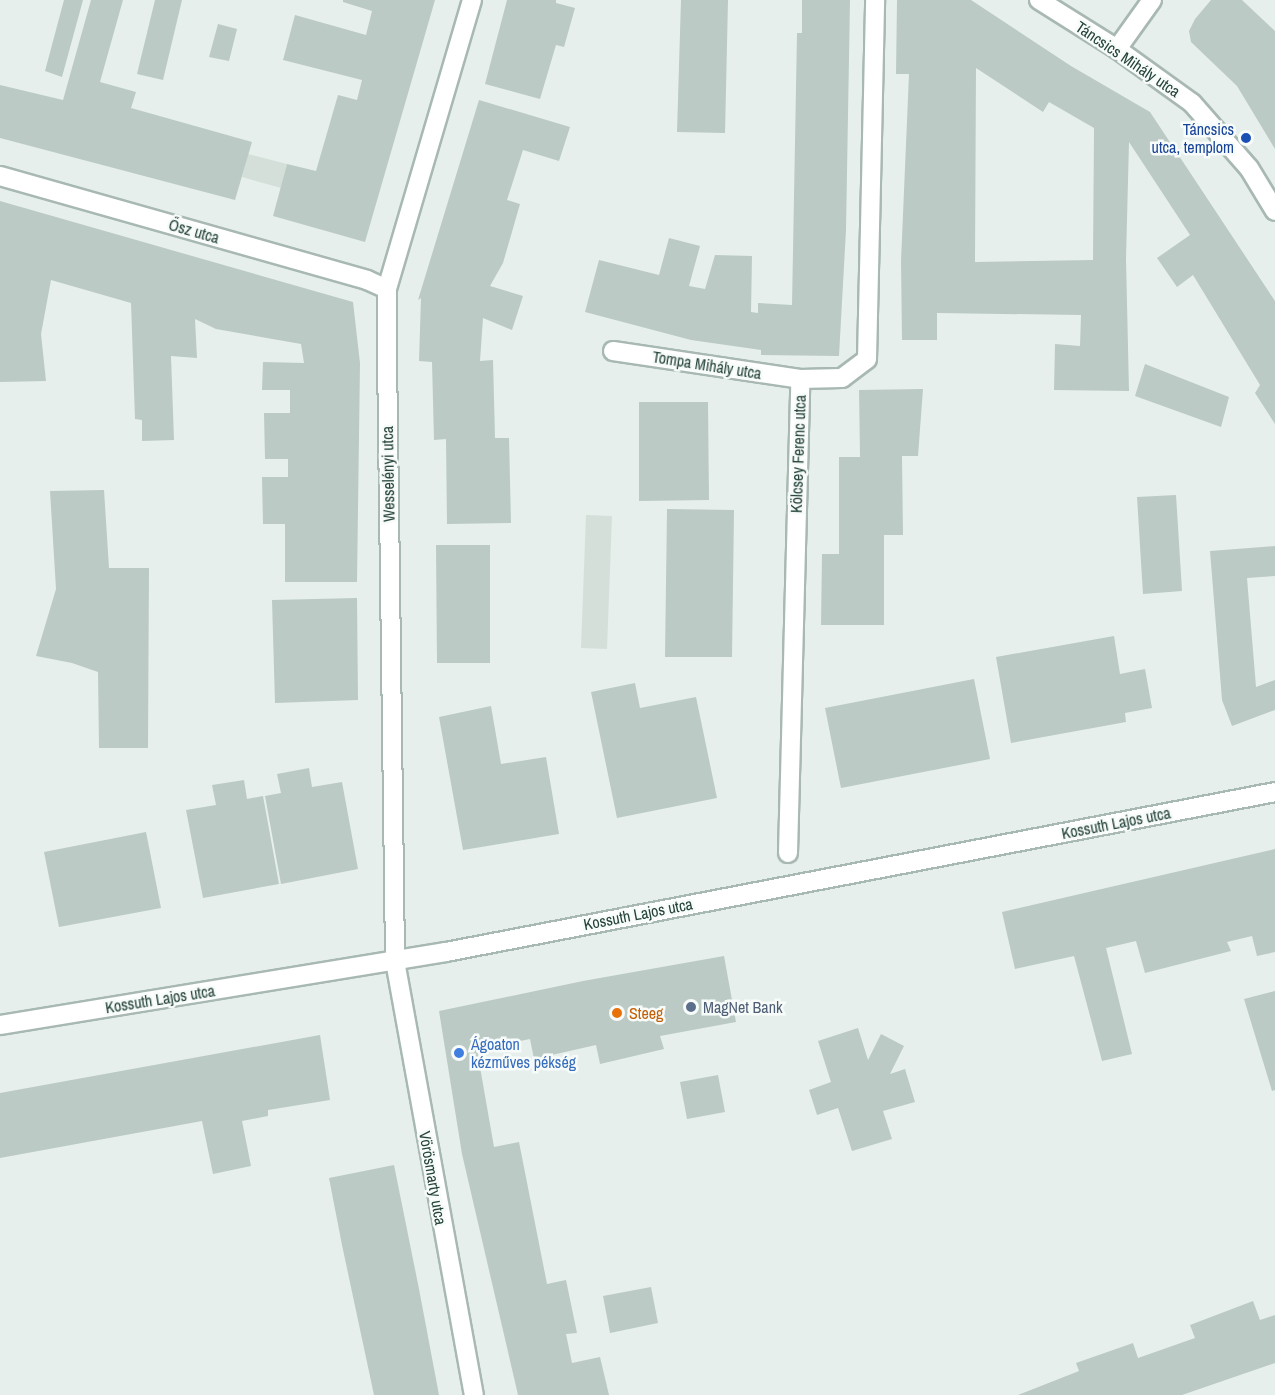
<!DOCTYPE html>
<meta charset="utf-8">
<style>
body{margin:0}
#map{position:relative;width:1275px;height:1395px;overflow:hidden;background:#e6efeb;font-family:"Archivo Narrow",sans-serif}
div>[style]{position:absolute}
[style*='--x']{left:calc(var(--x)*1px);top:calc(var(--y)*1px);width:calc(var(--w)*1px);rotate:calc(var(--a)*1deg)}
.built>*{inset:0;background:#d4dfda}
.building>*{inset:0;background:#bbcac4}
.roads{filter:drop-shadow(2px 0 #a8b8b2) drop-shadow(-2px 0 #a8b8b2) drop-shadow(0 2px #a8b8b2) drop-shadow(0 -2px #a8b8b2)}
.street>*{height:18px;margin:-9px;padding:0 9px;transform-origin:9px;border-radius:9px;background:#fff}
.secondary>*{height:18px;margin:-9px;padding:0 9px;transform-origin:9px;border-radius:9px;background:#fff}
.dots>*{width:16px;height:16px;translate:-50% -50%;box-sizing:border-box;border:3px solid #f7fbf9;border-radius:50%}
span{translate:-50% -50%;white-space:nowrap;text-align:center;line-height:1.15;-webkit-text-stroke:5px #f7fbf9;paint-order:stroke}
.street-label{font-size:16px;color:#24423a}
.transit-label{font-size:16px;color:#164399}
.right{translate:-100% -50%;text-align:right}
.service-label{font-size:16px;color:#4e5e75}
.left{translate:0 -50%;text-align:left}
.food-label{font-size:16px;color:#c56008}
.shop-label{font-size:16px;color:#366cbe}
</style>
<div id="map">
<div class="built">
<div style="clip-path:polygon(248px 154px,287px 164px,281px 188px,242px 177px)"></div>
<div style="clip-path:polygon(586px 515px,612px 516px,607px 649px,581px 648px)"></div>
</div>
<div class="building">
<div style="clip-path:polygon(64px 0,83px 0,62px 77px,45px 71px)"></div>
<div style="clip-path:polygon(91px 0,123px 0,100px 82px,136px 92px,131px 108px,252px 142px,235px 200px,0 138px,0 85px,63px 100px)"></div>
<div style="clip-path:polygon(155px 0,182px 0,163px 80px,137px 74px)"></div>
<div style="clip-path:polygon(343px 0,435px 0,365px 242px,273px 216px,287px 164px,316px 171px,338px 95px,357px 100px,362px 80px,283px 60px,295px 15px,366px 35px,372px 11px,343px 2px)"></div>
<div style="clip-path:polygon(507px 0,556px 0,556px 3px,575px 8px,564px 47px,556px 45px,540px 99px,485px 84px)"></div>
<div style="clip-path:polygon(681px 0,728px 0,725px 133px,677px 132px)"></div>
<div style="clip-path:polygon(802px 0,850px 0,846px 230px,839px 356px,761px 355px,761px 350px,691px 340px,585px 312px,599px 260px,659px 275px,669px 238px,700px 246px,689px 286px,705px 289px,715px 255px,752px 256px,751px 312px,758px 313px,758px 303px,792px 305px,797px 33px,802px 33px)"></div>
<div style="clip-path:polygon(evenodd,897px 0,971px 0,1071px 66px,1150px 112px,1275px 301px,1275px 424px,1255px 393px,1260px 385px,1193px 275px,1177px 287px,1157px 258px,1190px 235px,1129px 142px,1126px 259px,1129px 391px,1054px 390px,1055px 344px,1080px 346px,1081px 315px,937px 313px,937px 340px,902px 340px,901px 261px,909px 74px,896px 74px,897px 0,976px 68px,1043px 112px,1049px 102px,1094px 128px,1093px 260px,975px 262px,976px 68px)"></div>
<div style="clip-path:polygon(1211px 0,1242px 0,1275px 31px,1275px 149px,1237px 86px,1191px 42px,1189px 31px,1195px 19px)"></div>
<div style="clip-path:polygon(218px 24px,237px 29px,229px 61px,209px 57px)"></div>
<div style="clip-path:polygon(479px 100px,570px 127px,559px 161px,523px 150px,507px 200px,520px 204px,503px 263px,490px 286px,523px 296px,512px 330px,483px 318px,480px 361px,493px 360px,495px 438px,509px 438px,511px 523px,447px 524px,446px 439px,434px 440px,432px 362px,419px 361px,421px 298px,418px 300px)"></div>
<div style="clip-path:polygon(0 201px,353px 302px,360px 363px,357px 582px,285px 582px,285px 524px,263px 524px,262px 477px,288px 477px,288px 459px,265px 459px,264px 413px,290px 413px,290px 390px,262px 390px,263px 362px,304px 363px,301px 344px,216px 329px,195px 319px,197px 358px,171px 356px,174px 440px,142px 441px,142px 420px,135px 419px,131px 303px,51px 280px,41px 334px,46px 381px,0 382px)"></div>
<div style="clip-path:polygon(1145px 364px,1229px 397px,1221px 427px,1135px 396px)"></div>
<div style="clip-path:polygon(923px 389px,918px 456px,902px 456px,903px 535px,884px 535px,884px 625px,821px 625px,822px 554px,839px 554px,839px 457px,860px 457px,859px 390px)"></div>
<div style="clip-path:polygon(639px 402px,708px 402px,709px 500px,639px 501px)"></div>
<div style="clip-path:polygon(104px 490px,109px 568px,149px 568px,148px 748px,99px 748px,98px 672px,72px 663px,36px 656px,56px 589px,50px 491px)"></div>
<div style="clip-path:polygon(1176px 495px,1182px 591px,1143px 594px,1137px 497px)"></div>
<div style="clip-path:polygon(667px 509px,734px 510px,732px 657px,665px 657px)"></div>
<div style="clip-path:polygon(436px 545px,490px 545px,490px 663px,437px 663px)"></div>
<div style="clip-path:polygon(1275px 546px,1275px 576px,1247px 578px,1256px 687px,1275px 680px,1275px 710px,1232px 726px,1222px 700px,1210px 551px)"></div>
<div style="clip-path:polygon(357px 598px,358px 700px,275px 703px,272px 600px)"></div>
<div style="clip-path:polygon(1114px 636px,1120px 674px,1145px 669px,1152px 708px,1125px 713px,1126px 722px,1011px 743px,996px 657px)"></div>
<div style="clip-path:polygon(974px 679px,990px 759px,841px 788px,825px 708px)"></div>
<div style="clip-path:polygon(635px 683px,640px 708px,696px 697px,717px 798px,617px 818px,591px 692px)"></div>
<div style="clip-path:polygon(491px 706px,501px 764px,546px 757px,559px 834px,463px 850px,439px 717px)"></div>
<div style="clip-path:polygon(309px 768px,312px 787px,342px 782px,358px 869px,281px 884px,265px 796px,281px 793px,277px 774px)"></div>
<div style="clip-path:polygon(244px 780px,247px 799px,263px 796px,279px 884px,203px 898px,186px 810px,216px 805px,212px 785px)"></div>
<div style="clip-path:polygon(146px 832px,161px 908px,59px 927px,44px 852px)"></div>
<div style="clip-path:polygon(1275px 849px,1275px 952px,1257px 956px,1252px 936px,1227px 942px,1231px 951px,1145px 973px,1136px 941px,1106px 948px,1132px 1054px,1102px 1061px,1074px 956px,1015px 969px,1002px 912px)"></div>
<div style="clip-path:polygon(724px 956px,736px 1022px,660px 1036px,664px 1049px,600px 1064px,596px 1045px,534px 1059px,530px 1039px,477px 1050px,494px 1147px,519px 1142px,547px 1284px,566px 1280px,577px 1333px,566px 1334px,572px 1363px,600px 1357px,609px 1395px,518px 1395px,462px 1154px,439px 1011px,583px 981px)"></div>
<div style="clip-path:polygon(1275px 991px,1275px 1090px,1272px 1091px,1244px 999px)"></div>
<div style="clip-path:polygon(858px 1028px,868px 1060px,881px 1034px,904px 1046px,890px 1074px,905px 1069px,915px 1102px,883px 1111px,892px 1139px,852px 1151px,838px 1108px,817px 1115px,809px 1090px,831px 1082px,818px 1041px)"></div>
<div style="clip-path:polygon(320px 1035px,330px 1100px,268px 1110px,268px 1116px,242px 1121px,251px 1166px,213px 1174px,202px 1121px,0 1158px,0 1093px)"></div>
<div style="clip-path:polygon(718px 1075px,725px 1112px,687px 1119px,680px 1082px)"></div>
<div style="clip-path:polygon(394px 1165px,419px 1289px,439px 1395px,374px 1395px,342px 1245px,329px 1178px)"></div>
<div style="clip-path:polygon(651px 1287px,658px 1323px,610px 1333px,603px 1296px)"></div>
<div style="clip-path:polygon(1253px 1301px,1260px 1320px,1275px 1315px,1275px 1363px,1182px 1395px,1018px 1395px,1079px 1371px,1076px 1363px,1133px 1343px,1138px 1358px,1195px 1338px,1190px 1325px)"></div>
</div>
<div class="roads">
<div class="street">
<div style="--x:472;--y:0;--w:301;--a:106.4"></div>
<div style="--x:387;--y:289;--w:65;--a:90"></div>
<div style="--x:387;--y:354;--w:607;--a:89.24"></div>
<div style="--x:395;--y:961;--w:441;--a:79.7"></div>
<div style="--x:1039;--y:0;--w:92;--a:32.1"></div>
<div style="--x:0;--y:176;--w:381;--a:15.8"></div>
<div style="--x:367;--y:280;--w:22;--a:24"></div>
<div style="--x:613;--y:351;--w:189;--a:8.5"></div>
<div style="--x:800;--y:379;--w:42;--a:-1.4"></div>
<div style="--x:842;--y:378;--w:31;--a:-37"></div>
<div style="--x:867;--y:359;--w:359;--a:-88.7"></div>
<div style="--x:788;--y:853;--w:474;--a:-88.5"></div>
</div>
<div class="secondary">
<div style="--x:1152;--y:0;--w:60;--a:125.5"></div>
<div style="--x:1117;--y:49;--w:92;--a:35.8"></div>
<div style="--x:1192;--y:103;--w:86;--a:48.8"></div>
<div style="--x:1249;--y:168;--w:50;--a:58.8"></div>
<div style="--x:0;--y:1025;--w:452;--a:-9.3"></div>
<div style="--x:446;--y:952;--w:844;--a:-10.92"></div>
</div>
</div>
<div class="dots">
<div style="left:1246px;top:138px;background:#1a4fb4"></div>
<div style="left:691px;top:1007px;background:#5c6f8a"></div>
<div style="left:617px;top:1013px;background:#e8710a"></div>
<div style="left:459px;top:1053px;background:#3f7fe0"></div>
</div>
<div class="street-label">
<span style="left:1128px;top:59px;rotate:34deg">Táncsics Mihály utca</span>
<span style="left:194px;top:231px;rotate:16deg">Ősz utca</span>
<span style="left:707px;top:365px;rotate:9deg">Tompa Mihály utca</span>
<span style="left:798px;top:454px;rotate:-88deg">Kölcsey Ferenc utca</span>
<span style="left:388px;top:474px;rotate:-91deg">Wesselényi utca</span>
<span style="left:1116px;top:823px;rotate:-11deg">Kossuth Lajos utca</span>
<span style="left:638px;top:914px;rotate:-11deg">Kossuth Lajos utca</span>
<span style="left:160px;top:999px;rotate:-9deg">Kossuth Lajos utca</span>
<span style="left:433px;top:1178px;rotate:80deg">Vörösmarty utca</span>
</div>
<div class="transit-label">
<span class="right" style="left:1234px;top:138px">Táncsics<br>utca, templom</span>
</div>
<div class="service-label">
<span class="left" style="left:703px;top:1007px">MagNet Bank</span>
</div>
<div class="food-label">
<span class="left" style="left:629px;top:1013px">Steeg</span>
</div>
<div class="shop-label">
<span class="left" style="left:471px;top:1053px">Ágoaton<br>kézműves pékség</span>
</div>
</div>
